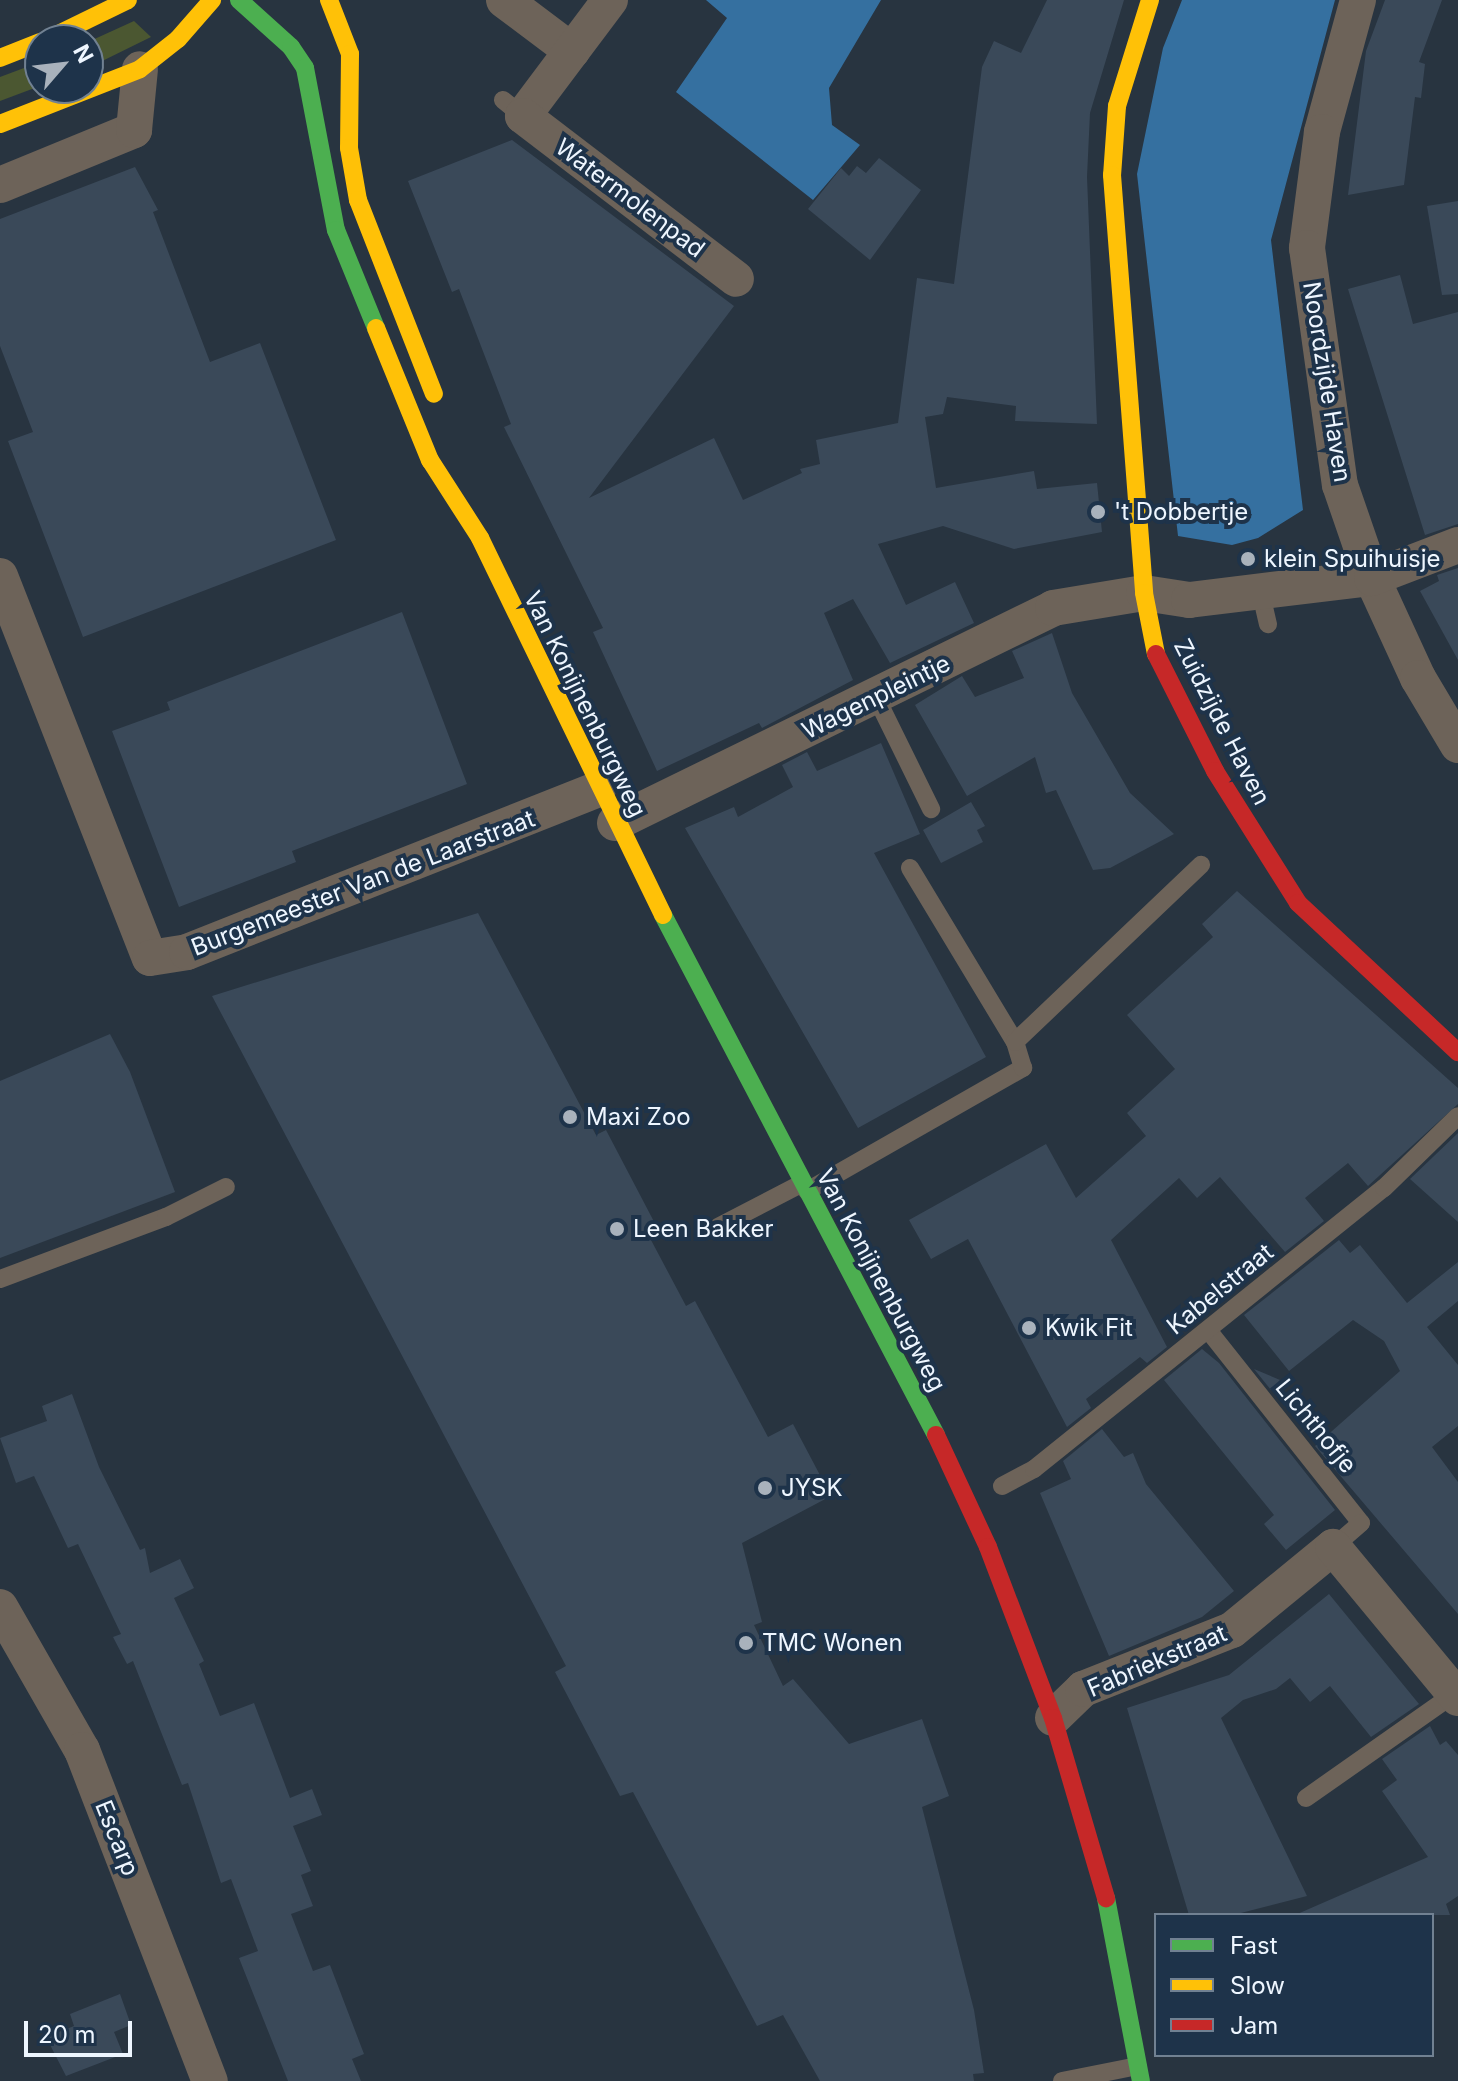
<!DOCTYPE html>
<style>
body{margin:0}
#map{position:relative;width:1458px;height:2081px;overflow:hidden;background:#283440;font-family:Inter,sans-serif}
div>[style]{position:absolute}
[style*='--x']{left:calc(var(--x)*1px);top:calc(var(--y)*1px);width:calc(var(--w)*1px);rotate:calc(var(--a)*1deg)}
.green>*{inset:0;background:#4b5731}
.water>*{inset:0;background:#3570a0}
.building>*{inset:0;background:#3a4959}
.lane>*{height:18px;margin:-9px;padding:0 9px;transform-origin:9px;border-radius:9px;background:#6d6359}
.street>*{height:36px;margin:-18px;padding:0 18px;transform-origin:18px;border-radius:18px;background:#6d6359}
.fast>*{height:18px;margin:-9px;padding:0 9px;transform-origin:9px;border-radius:9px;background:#4caf50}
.slow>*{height:18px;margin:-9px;padding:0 9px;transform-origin:9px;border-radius:9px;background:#ffc107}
.jam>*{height:18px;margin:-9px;padding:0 9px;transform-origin:9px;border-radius:9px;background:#c62828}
.dots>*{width:22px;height:22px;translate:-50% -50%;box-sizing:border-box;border:4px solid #1e334a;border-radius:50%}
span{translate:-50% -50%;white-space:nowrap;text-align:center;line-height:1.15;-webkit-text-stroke:8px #1e334a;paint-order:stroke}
.street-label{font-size:24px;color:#eef6ff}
.poi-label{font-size:24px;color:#eef6ff}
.left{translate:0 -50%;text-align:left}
.legend{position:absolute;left:1154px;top:1913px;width:280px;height:144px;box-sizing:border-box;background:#1e334a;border:2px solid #718192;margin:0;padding:10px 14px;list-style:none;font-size:24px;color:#eef6ff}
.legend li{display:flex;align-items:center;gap:16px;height:40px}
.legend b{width:40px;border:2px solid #718192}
.north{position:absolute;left:24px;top:24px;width:80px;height:80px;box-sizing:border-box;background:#1e334a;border:2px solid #718192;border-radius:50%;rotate:62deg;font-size:22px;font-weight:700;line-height:32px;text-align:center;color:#eef6ff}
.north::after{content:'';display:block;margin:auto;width:28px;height:36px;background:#a9b2bc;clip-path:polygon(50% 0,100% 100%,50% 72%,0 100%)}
.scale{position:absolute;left:24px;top:2021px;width:108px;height:36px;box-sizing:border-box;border:4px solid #eef6ff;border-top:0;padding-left:10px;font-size:24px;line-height:28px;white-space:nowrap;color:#eef6ff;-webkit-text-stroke:6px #1e334a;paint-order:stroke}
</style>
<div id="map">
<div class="green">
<div style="clip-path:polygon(134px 21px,151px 37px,88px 68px,88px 42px)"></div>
<div style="clip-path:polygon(40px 62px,40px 86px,0 101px,0 77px)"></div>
</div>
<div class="water">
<div style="clip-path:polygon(706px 0,881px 0,829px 88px,832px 125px,860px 145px,813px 200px,676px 92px,727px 18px)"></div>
<div style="clip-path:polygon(1182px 0,1335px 0,1271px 240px,1303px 510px,1258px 538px,1232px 545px,1178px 536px,1137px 174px,1163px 48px)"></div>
</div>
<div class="building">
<div style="clip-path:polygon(1047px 0,1124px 0,1090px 113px,1087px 177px,1097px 424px,1015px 421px,1016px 406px,947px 397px,943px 414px,925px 417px,936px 488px,1034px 471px,1037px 489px,1097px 483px,1102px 532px,1014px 549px,943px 526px,878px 544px,906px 605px,955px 582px,974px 623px,890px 663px,853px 599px,824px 613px,853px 680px,762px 728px,759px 723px,657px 771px,593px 632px,603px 628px,504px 427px,511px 424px,459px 289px,452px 292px,408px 181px,512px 140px,734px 306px,589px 498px,714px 438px,743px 500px,802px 473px,800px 469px,820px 464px,816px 440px,898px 423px,917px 278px,954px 284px,982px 67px,994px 41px,1021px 53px)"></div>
<div style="clip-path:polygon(1385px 0,1442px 0,1419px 62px,1425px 64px,1421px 98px,1415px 97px,1404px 185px,1348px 195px,1366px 51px)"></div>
<div style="clip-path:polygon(879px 158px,921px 190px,870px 260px,808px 209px,841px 168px,849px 176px,857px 166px,866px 173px)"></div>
<div style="clip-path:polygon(135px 167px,158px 210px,153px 212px,210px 362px,260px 343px,336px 540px,83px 637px,8px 441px,33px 432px,0 346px,0 219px)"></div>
<div style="clip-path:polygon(1458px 201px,1458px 294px,1442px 295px,1427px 206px)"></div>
<div style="clip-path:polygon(1400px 275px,1413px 324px,1458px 312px,1458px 524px,1425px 535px,1348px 289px)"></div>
<div style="clip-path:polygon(1458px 568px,1458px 660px,1420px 591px,1439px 581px,1437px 575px)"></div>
<div style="clip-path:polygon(402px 612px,467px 784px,292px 851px,296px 862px,179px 907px,112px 731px,170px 710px,167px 702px)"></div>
<div style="clip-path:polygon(1052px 633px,1072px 693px,1130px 793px,1174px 834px,1110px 868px,1093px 870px,1056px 790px,1046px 793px,1035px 757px,967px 796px,915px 705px,962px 676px,975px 697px,1024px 678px,1012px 651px)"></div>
<div style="clip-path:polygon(881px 743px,920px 834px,874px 853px,986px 1057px,858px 1128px,685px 828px,734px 807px,738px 817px,793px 787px,782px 765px,807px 752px,817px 771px)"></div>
<div style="clip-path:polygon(971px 802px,985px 826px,977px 830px,983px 842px,941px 863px,923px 830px)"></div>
<div style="clip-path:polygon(1237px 891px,1458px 1088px,1458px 1104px,1368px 1186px,1348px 1163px,1305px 1198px,1324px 1221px,1285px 1252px,1220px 1177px,1197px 1198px,1179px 1178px,1111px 1240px,1167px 1347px,1147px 1363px,1140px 1357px,1086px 1399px,1091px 1408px,1067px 1427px,968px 1239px,931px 1259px,909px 1220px,1046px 1144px,1076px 1198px,1146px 1136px,1127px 1113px,1175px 1069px,1127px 1015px,1213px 937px,1202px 924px)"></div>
<div style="clip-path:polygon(478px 913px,596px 1135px,606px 1130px,661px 1235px,651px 1240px,686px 1306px,695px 1301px,768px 1437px,793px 1424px,831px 1496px,742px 1543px,762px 1622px,754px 1625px,783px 1686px,793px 1679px,849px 1744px,922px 1719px,949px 1796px,922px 1807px,974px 2010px,984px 2073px,973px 2074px,974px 2081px,820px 2081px,783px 2015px,757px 2026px,633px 1792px,620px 1796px,555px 1672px,566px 1666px,212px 996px)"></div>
<div style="clip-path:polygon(110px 1034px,130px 1072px,175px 1192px,0 1258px,0 1081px)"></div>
<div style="clip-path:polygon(1458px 1133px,1458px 1222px,1410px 1179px)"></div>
<div style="clip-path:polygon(1339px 1240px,1350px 1253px,1360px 1245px,1407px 1303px,1458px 1262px,1458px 1301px,1427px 1327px,1458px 1365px,1458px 1426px,1432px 1447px,1458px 1482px,1458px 1614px,1315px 1446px,1400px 1371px,1384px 1341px,1353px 1320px,1289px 1371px,1244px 1315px)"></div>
<div style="clip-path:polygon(1202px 1349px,1219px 1363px,1335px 1510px,1286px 1550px,1264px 1524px,1274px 1515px,1164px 1380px)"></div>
<div style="clip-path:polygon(1254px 1369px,1280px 1380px,1271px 1390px)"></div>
<div style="clip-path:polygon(72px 1394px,99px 1467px,140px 1550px,145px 1548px,150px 1573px,180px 1559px,194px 1588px,174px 1598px,204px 1661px,199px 1664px,220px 1716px,254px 1703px,290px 1798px,312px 1789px,322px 1815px,293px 1826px,311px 1871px,301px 1875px,313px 1906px,291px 1914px,313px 1971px,330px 1965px,364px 2054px,352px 2059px,361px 2081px,288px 2081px,239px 1958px,258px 1951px,231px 1879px,221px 1883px,188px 1783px,182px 1785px,133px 1661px,127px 1664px,113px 1637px,121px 1634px,78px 1544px,68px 1548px,34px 1476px,16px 1483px,0 1438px,47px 1421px,42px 1406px)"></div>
<div style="clip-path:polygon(1102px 1429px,1124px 1457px,1133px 1453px,1146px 1484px,1234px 1591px,1202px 1617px,1109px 1656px,1040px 1493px,1071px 1479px,1063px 1461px)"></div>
<div style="clip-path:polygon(1329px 1594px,1419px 1704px,1371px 1737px,1330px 1686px,1310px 1702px,1290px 1678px,1276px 1689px,1243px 1700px,1221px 1718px,1307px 1896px,1233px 1915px,1189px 1915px,1127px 1708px,1229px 1675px)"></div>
<div style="clip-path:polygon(1430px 1726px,1440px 1745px,1446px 1741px,1458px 1755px,1458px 1896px,1446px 1904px,1450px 1915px,1295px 1915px,1428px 1857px,1382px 1791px,1397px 1780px,1382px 1759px)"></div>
<div style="clip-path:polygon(120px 1994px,131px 2025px,114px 2032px,123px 2054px,66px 2076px,46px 2037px,74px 2026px,70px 2014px)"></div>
</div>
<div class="lane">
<div style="--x:503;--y:100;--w:26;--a:39"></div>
<div style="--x:1261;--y:594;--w:31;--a:77"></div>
<div style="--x:876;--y:697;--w:125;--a:63.8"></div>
<div style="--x:910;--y:868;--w:203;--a:58.9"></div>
<div style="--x:807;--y:1191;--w:249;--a:-29.7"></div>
<div style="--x:1023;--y:1068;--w:27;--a:-107"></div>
<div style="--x:1015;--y:1042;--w:257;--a:-43.6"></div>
<div style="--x:718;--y:1227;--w:96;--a:-27.4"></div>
<div style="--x:0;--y:1279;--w:177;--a:-20.5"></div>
<div style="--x:166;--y:1217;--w:67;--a:-26.6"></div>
<div style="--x:1208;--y:1330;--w:246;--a:51.6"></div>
<div style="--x:1361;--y:1523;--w:37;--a:139"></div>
<div style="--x:1002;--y:1486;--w:36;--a:-28"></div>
<div style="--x:1034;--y:1469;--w:449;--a:-38.8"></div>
<div style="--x:1384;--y:1188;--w:103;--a:-44.2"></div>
<div style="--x:1306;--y:1798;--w:181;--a:-35.1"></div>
<div style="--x:1062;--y:2081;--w:77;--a:-11.2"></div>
</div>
<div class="street">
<div style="--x:504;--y:0;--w:85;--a:36.9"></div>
<div style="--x:610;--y:0;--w:145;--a:126.9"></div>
<div style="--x:523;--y:116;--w:268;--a:37.4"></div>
<div style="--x:1358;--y:0;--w:137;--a:105.3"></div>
<div style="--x:1322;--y:132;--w:117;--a:97.4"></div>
<div style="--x:1307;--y:248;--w:239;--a:82.1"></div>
<div style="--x:1340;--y:485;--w:98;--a:71"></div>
<div style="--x:1372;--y:578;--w:110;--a:65.3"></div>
<div style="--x:1418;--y:678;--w:78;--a:59.2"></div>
<div style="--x:0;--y:185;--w:145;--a:-22.3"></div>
<div style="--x:134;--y:130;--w:61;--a:-84.4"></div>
<div style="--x:0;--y:576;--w:410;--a:68.6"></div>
<div style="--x:150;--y:958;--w:37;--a:-9"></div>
<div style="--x:187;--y:952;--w:442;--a:-21.6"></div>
<div style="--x:615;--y:823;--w:488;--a:-26.1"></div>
<div style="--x:1053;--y:608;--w:92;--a:-9.4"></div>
<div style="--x:1144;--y:593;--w:46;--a:8.8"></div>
<div style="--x:1189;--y:600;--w:184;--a:-6.9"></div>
<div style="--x:1372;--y:578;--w:92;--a:-21"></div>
<div style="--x:0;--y:1607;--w:165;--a:60.2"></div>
<div style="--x:82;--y:1750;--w:355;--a:68.9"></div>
<div style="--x:1053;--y:1718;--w:42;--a:-44"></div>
<div style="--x:1083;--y:1689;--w:160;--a:-21.6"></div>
<div style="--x:1232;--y:1630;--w:131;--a:-39.4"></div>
<div style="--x:1333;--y:1547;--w:196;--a:50.4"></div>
</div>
<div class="fast">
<div style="--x:239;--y:0;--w:70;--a:42.1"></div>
<div style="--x:291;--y:47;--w:25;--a:56"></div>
<div style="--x:305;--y:68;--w:165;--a:79.2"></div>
<div style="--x:336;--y:230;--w:106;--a:67.8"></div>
<div style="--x:663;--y:915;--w:587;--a:62.3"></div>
<div style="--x:1106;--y:1898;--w:186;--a:79.2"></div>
</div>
<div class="slow">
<div style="--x:329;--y:0;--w:58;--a:68.7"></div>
<div style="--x:350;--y:54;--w:94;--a:90.6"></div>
<div style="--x:349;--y:148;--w:53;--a:80.2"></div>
<div style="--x:358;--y:200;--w:208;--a:68.6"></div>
<div style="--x:1150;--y:0;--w:111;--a:107.3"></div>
<div style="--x:1117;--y:106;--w:69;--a:94.1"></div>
<div style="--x:1112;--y:175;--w:419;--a:85.6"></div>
<div style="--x:1144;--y:593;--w:62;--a:78.9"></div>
<div style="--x:46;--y:40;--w:91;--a:-26"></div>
<div style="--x:0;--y:58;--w:43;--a:-21.8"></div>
<div style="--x:0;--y:124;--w:150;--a:-21.4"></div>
<div style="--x:140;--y:69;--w:48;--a:-38.3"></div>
<div style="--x:178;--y:39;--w:52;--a:-48.9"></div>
<div style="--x:376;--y:328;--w:143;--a:67.8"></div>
<div style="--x:430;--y:460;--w:93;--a:57.3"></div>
<div style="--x:480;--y:538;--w:419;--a:64.1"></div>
</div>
<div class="jam">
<div style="--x:1156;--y:654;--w:131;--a:63.2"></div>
<div style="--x:1215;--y:771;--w:156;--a:57.8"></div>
<div style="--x:1298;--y:903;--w:219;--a:43"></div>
<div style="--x:936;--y:1435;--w:123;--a:65.1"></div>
<div style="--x:988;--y:1547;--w:183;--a:69.2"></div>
<div style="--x:1053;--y:1718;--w:188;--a:73.6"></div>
</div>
<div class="dots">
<div style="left:1098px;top:512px;background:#a9b2bc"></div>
<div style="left:1248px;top:559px;background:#a9b2bc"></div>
<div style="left:570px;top:1117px;background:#a9b2bc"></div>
<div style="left:617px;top:1229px;background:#a9b2bc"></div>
<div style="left:1029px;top:1328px;background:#a9b2bc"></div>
<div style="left:765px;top:1488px;background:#a9b2bc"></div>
<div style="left:746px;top:1643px;background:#a9b2bc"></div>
</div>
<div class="street-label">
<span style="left:630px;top:198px;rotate:37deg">Watermolenpad</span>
<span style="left:1327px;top:382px;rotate:81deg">Noordzijde Haven</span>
<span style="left:876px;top:697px;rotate:-26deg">Wagenpleintje</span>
<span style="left:585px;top:704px;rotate:64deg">Van Konijnenburgweg</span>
<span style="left:1222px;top:722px;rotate:63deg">Zuidzijde Haven</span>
<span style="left:363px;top:883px;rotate:-21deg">Burgemeester Van de Laarstraat</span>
<span style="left:881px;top:1280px;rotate:62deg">Van Konijnenburgweg</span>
<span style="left:1220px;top:1289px;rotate:-39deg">Kabelstraat</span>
<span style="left:1316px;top:1426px;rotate:51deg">Lichthofje</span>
<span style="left:1157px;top:1661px;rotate:-23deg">Fabriekstraat</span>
<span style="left:117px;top:1838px;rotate:68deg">Escarp</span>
</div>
<div class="poi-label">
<span class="left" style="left:1114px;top:512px">'t Dobbertje</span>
<span class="left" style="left:1264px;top:559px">klein Spuihuisje</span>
<span class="left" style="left:586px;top:1117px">Maxi Zoo</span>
<span class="left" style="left:633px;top:1229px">Leen Bakker</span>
<span class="left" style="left:1045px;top:1328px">Kwik Fit</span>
<span class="left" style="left:781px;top:1488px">JYSK</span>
<span class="left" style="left:762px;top:1643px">TMC Wonen</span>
</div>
<ul class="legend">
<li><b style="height:10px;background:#4caf50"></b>Fast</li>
<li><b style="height:10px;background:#ffc107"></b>Slow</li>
<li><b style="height:10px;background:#c62828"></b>Jam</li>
</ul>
<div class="north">N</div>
<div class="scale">20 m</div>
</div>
